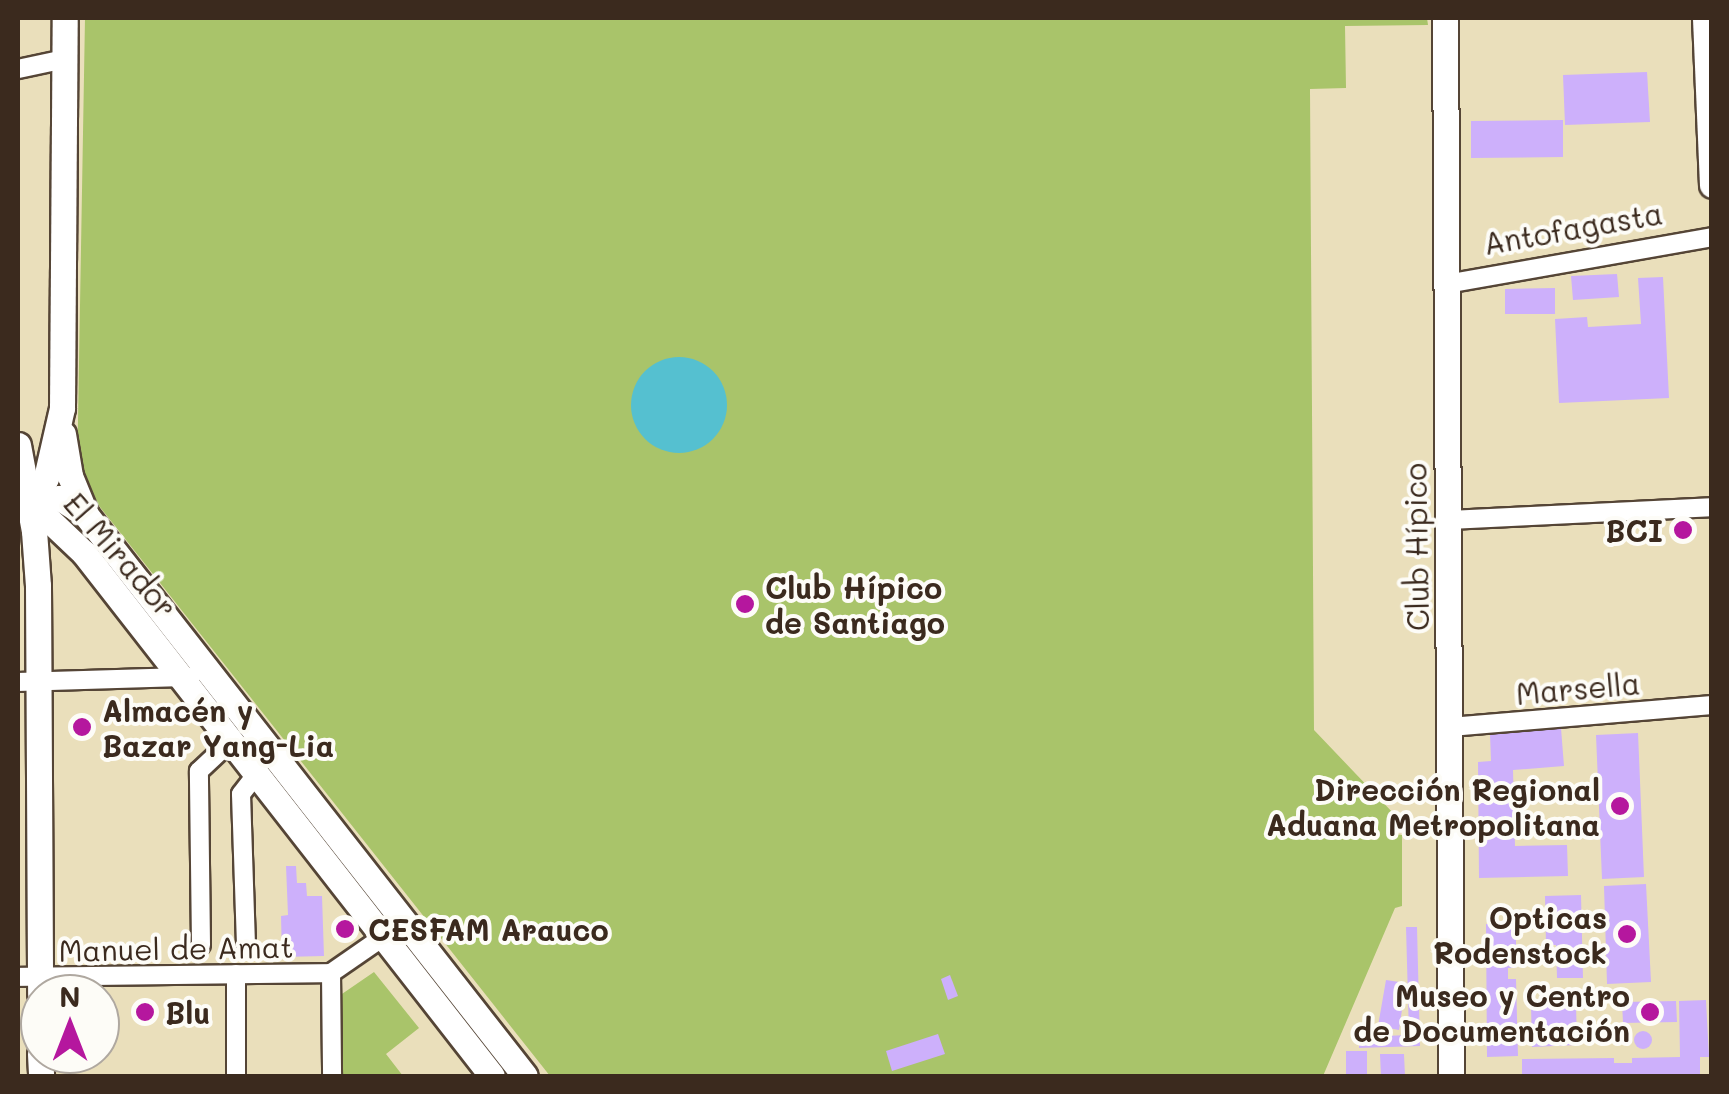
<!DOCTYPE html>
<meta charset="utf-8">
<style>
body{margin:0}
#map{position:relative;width:1729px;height:1094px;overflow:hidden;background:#eadfbb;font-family:Mali,sans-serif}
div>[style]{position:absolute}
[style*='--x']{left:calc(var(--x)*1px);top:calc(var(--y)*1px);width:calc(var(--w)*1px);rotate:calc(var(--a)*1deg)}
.green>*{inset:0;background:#a9c46a}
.water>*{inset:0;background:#55c0d0}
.round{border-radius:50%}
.building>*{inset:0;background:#cdb0fb}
.roads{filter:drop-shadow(2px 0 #554536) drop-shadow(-2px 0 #554536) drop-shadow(0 2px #554536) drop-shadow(0 -2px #554536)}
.street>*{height:18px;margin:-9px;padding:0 9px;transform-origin:9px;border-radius:9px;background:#fff}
.secondary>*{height:25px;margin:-12.5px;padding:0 12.5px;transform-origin:12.5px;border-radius:12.5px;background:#fff}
.dots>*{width:28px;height:28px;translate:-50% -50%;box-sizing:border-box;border:5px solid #fdfcf7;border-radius:50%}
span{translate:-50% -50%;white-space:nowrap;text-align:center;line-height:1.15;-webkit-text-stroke:8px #fdfcf7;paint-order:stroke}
.street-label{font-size:30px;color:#3b2a1e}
.poi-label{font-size:30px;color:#3b2a1e;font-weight:700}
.right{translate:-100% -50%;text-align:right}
.left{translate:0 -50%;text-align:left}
.frame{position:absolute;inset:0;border:20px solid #3b2a1e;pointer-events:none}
.north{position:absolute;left:20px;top:974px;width:100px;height:100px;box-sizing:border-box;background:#fdfcf7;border:2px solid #afa8a0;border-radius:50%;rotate:0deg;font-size:28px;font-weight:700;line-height:40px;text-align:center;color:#3b2a1e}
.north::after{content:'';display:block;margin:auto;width:35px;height:45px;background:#b5179e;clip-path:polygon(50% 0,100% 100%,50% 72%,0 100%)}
</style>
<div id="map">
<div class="green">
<div style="clip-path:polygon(85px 18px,1427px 18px,1428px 25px,1345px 26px,1346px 88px,1310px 89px,1314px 730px,1395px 815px,1395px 834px,1402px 835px,1402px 906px,1395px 908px,1323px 1076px,550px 1076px,77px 478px)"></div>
<div style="clip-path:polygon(374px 972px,419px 1028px,386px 1054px,403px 1076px,340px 1076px,339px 996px)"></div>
</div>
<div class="water">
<div class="round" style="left:631px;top:357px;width:96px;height:96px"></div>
</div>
<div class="building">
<div style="clip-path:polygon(1647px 72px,1650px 122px,1565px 125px,1563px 75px)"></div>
<div style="clip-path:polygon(1563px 120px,1563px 157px,1471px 158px,1471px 121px)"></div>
<div style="clip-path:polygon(1617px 274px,1619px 297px,1573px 300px,1571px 276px)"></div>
<div style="clip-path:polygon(1663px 277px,1669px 398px,1559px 403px,1555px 319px,1587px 317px,1588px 327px,1641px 324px,1638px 278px)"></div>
<div style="clip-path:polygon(1555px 288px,1555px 314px,1505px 314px,1505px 289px)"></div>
<div style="clip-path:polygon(1561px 728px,1564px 766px,1513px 770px,1515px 846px,1567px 845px,1568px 876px,1479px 878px,1478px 762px,1491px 761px,1490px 734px)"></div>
<div style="clip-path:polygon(1638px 733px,1644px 877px,1602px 879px,1596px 735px)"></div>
<div style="clip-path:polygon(286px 866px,296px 866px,297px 883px,306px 883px,307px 896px,322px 896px,324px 956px,282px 957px,281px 916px,288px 915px)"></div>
<div style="clip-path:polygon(1646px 884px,1651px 982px,1607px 984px,1604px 886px)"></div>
<div style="clip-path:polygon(1581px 895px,1583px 978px,1557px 978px,1556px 945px,1546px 945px,1545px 896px)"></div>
<div style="clip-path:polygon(1486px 924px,1499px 924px,1500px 930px,1503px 924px,1516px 924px,1516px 968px,1508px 968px,1508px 979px,1516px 979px,1518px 1056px,1487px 1057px)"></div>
<div style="clip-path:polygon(1406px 927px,1417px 927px,1420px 1046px,1359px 1048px,1359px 1037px,1409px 1035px)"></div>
<div style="clip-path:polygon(950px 975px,958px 996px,948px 1000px,941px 979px)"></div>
<div style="clip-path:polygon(1386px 980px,1406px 983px,1399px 1030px,1378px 1026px)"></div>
<div style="clip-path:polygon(1706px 1000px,1709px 1057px,1700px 1057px,1700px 1076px,1522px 1076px,1522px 1059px,1614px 1058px,1614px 1063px,1632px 1063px,1632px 1058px,1680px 1057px,1679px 1001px)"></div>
<div style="clip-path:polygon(1676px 1001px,1677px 1022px,1623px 1023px,1622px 1002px)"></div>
<div style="clip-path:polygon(1576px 1003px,1577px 1045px,1532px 1047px,1531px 1005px)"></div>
<div class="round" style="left:1634px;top:1031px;width:18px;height:18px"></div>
<div style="clip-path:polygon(938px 1034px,945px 1054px,892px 1071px,886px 1051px)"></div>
<div style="clip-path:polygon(1346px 1051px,1367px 1051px,1367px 1076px,1346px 1076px)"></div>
<div style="clip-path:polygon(1380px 1054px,1404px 1054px,1405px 1076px,1381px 1076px)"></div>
</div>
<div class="roads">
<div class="street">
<div style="--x:18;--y:69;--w:48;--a:-12"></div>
<div style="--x:1446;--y:284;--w:270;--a:-10"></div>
<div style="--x:1448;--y:520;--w:264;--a:-2.8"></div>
<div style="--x:18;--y:682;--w:173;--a:-1.7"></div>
<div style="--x:1450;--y:727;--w:263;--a:-4.8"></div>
<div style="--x:201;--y:945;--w:174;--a:-90.7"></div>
<div style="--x:199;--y:771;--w:42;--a:-43.1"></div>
<div style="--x:246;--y:945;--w:151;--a:-91.9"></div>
<div style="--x:241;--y:794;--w:24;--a:-52"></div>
<div style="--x:331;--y:973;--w:103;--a:89.4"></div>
<div style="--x:236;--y:974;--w:102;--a:90"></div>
<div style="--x:18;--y:977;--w:313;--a:-0.7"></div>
<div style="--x:331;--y:973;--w:63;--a:-34.7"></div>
</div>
<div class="secondary">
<div style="--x:1445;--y:18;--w:1058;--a:89.68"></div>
<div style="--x:1705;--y:18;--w:167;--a:87.6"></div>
<div style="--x:63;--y:434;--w:43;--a:80.5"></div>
<div style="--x:70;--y:476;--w:42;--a:67.7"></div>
<div style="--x:18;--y:445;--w:87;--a:79.5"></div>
<div style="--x:34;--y:531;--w:55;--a:85.8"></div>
<div style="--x:38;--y:586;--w:408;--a:89.7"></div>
<div style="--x:29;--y:501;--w:76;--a:43.4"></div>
<div style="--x:84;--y:553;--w:663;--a:52.04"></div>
<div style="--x:29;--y:501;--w:29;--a:-54"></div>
<div style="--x:46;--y:478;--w:72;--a:-77.1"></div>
<div style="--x:62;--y:408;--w:390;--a:-89.6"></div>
<div style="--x:18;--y:502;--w:42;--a:-5.4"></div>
<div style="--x:60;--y:498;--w:31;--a:33"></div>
<div style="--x:86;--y:515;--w:712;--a:51.96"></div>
<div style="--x:40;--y:1054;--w:22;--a:87"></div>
</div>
</div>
<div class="dots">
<div style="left:1683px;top:530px;background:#b5179e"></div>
<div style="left:745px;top:604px;background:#b5179e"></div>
<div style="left:82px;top:727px;background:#b5179e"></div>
<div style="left:1620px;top:806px;background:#b5179e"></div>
<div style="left:345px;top:929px;background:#b5179e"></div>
<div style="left:1627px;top:934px;background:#b5179e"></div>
<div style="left:145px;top:1012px;background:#b5179e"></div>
<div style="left:1650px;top:1012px;background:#b5179e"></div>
</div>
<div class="street-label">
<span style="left:1573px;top:228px;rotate:-10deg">Antofagasta</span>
<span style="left:1416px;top:547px;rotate:-91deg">Club Hípico</span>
<span style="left:121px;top:555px;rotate:49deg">El Mirador</span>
<span style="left:1578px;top:688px;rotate:-5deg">Marsella</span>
<span style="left:176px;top:948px;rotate:-1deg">Manuel de Amat</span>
</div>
<div class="poi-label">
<span class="right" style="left:1663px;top:530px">BCI</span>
<span class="left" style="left:765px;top:604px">Club Hípico<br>de Santiago</span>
<span class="left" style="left:102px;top:727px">Almacén y<br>Bazar Yang-Lia</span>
<span class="right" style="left:1600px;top:806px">Dirección Regional<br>Aduana Metropolitana</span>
<span class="right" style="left:1607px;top:934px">Opticas<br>Rodenstock</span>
<span class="left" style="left:368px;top:929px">CESFAM Arauco</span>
<span class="right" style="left:1630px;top:1012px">Museo y Centro<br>de Documentación</span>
<span class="left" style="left:165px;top:1012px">Blu</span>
</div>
<div class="frame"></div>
<div class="north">N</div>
</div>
